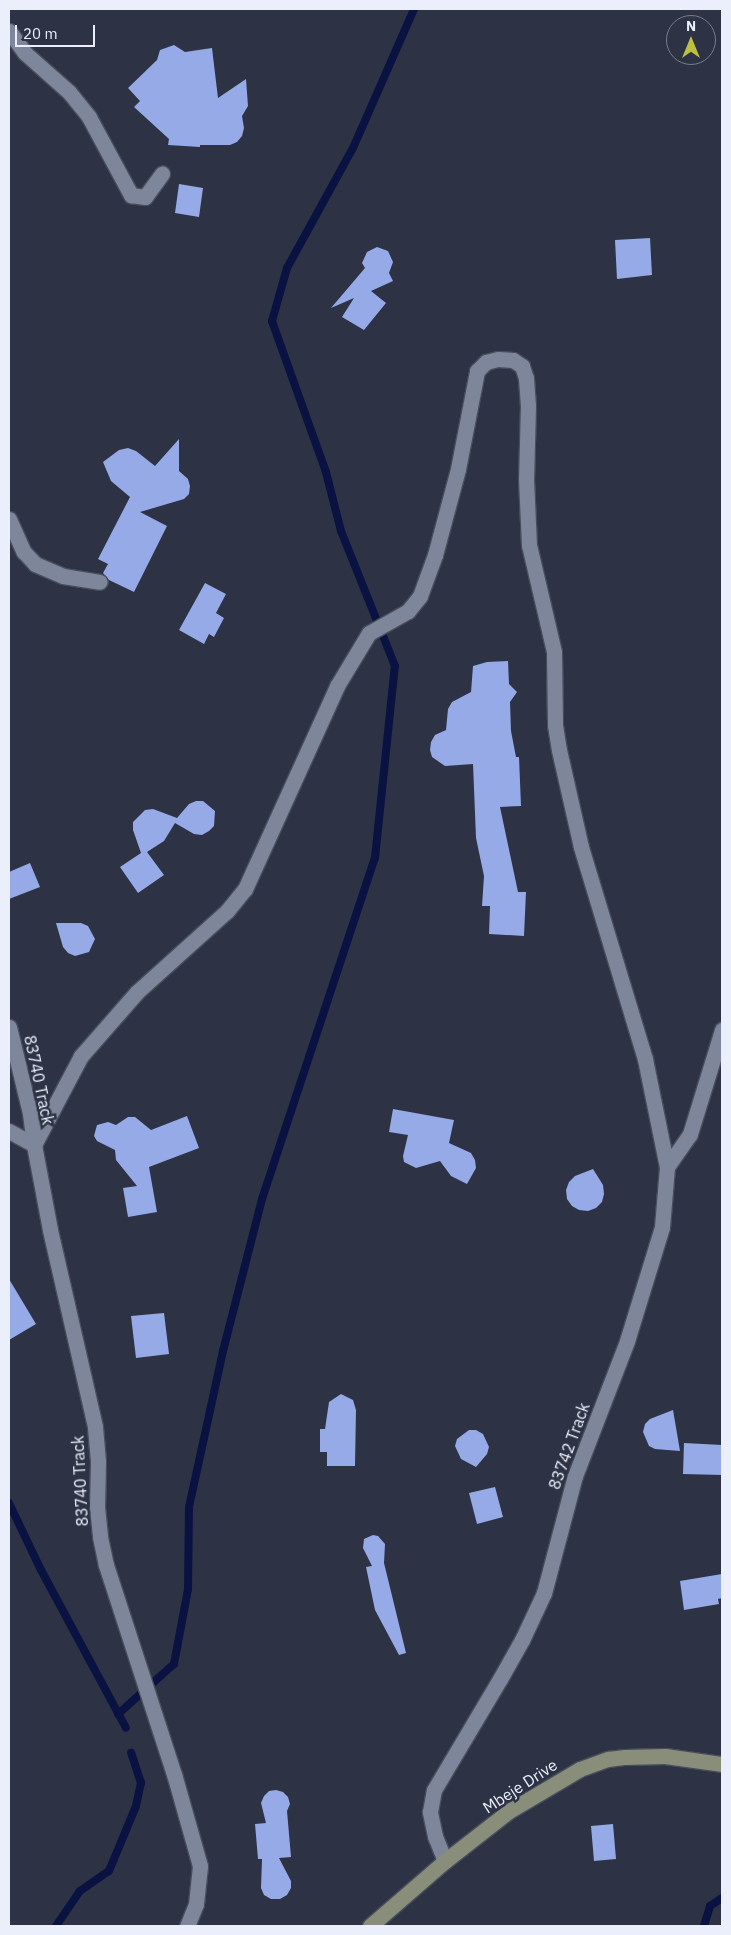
<!DOCTYPE html>
<style>
body{margin:0}
#map{position:relative;width:731px;height:1935px;overflow:hidden;background:#2d3345;font-family:"IBM Plex Sans",sans-serif}
div>[style]{position:absolute}
[style*='--x']{left:calc(var(--x)*1px);top:calc(var(--y)*1px);width:calc(var(--w)*1px);rotate:calc(var(--a)*1deg)}
.stream>*{height:8px;margin:-4px;padding:0 4px;transform-origin:4px;border-radius:4px;background:#0a1241}
.building>*{inset:0;background:#95aae6}
.roads{filter:drop-shadow(1px 0 #484e5d) drop-shadow(-1px 0 #484e5d) drop-shadow(0 1px #484e5d) drop-shadow(0 -1px #484e5d)}
.street>*{height:15px;margin:-7.5px;padding:0 7.5px;transform-origin:7.5px;border-radius:7.5px;background:#7e869b}
.secondary>*{height:15px;margin:-7.5px;padding:0 7.5px;transform-origin:7.5px;border-radius:7.5px;background:#888e79}
span{translate:-50% -50%;white-space:nowrap;text-align:center;line-height:1.15;-webkit-text-stroke:5px #2d3345;paint-order:stroke}
.street-label{font-size:16px;color:#eaeffb}
.frame{position:absolute;inset:0;border:10px solid #eaeffb;pointer-events:none}
.north{position:absolute;left:666px;top:15px;width:50px;height:50px;box-sizing:border-box;background:#2d3345;border:1px solid #797e8e;border-radius:50%;rotate:0deg;font-size:14px;font-weight:700;line-height:20px;text-align:center;color:#eaeffb}
.north::after{content:'';display:block;margin:auto;width:18px;height:22px;background:#bebf42;clip-path:polygon(50% 0,100% 100%,50% 72%,0 100%)}
.scale{position:absolute;left:15px;top:25px;width:80px;height:22px;box-sizing:border-box;border:2px solid #eaeffb;border-top:0;padding-left:6px;font-size:15px;line-height:18px;white-space:nowrap;color:#eaeffb;-webkit-text-stroke:4px #2d3345;paint-order:stroke}
</style>
<div id="map">
<div class="stream">
<div style="--x:9;--y:1503;--w:74;--a:64.5"></div>
<div style="--x:41;--y:1570;--w:179;--a:61.7"></div>
<div style="--x:118;--y:1714;--w:75;--a:-41.8"></div>
<div style="--x:174;--y:1664;--w:76;--a:-79.4"></div>
<div style="--x:188;--y:1589;--w:82;--a:-89.3"></div>
<div style="--x:189;--y:1507;--w:160;--a:-77.7"></div>
<div style="--x:223;--y:1351;--w:157;--a:-75.6"></div>
<div style="--x:262;--y:1199;--w:359;--a:-71.7"></div>
<div style="--x:375;--y:858;--w:193;--a:-84.1"></div>
<div style="--x:395;--y:666;--w:145;--a:-111.8"></div>
<div style="--x:341;--y:531;--w:61;--a:-104.3"></div>
<div style="--x:326;--y:472;--w:160;--a:-109.7"></div>
<div style="--x:272;--y:321;--w:55;--a:-74.2"></div>
<div style="--x:287;--y:268;--w:137;--a:-61.2"></div>
<div style="--x:353;--y:148;--w:152;--a:-66.3"></div>
<div style="--x:56;--y:1926;--w:42;--a:-55.6"></div>
<div style="--x:80;--y:1891;--w:35;--a:-35"></div>
<div style="--x:109;--y:1871;--w:70;--a:-67.4"></div>
<div style="--x:136;--y:1806;--w:24;--a:-78"></div>
<div style="--x:141;--y:1783;--w:32;--a:-108"></div>
<div style="--x:704;--y:1926;--w:21;--a:-73"></div>
<div style="--x:710;--y:1906;--w:14;--a:-34"></div>
</div>
<div class="building">
<div style="clip-path:polygon(174px 45px,185px 52px,212px 48px,218px 98px,246px 79px,248px 106px,242px 116px,244px 128px,242px 136px,237px 142px,230px 145px,200px 145px,200px 147px,168px 145px,169px 139px,134px 107px,140px 101px,128px 88px,157px 60px,160px 50px)"></div>
<div style="clip-path:polygon(179px 184px,203px 188px,199px 217px,175px 213px)"></div>
<div style="clip-path:polygon(650px 238px,652px 275px,617px 279px,615px 240px)"></div>
<div style="clip-path:polygon(377px 247px,388px 251px,393px 262px,389px 273px,393px 281px,371px 291px,386px 303px,364px 330px,342px 317px,354px 298px,331px 308px,365px 268px,362px 263px,367px 252px)"></div>
<div style="clip-path:polygon(179px 439px,179px 471px,188px 479px,190px 486px,189px 494px,184px 499px,140px 512px,167px 526px,134px 592px,109px 580px,103px 573px,108px 564px,98px 559px,130px 497px,111px 481px,103px 462px,119px 450px,128px 448px,136px 451px,155px 466px)"></div>
<div style="clip-path:polygon(205px 583px,226px 594px,216px 613px,224px 618px,214px 637px,209px 634px,204px 644px,179px 630px)"></div>
<div style="clip-path:polygon(508px 661px,509px 684px,517px 692px,510px 702px,511px 731px,516px 757px,519px 757px,521px 806px,500px 807px,518px 892px,526px 892px,524px 936px,489px 934px,490px 906px,482px 906px,484px 876px,476px 838px,473px 764px,445px 766px,432px 757px,430px 750px,431px 742px,435px 735px,446px 730px,448px 709px,452px 702px,471px 692px,473px 666px,487px 662px)"></div>
<div style="clip-path:polygon(196px 801px,203px 801px,215px 811px,214px 826px,209px 831px,202px 835px,194px 834px,175px 823px,164px 841px,147px 852px,164px 875px,138px 893px,120px 867px,141px 853px,133px 830px,133px 822px,145px 810px,153px 809px,177px 818px,189px 804px)"></div>
<div style="clip-path:polygon(30px 863px,40px 887px,9px 899px,9px 872px)"></div>
<div style="clip-path:polygon(56px 923px,81px 923px,88px 926px,95px 939px,89px 952px,75px 956px,68px 953px,63px 947px)"></div>
<div style="clip-path:polygon(393px 1109px,454px 1120px,449px 1143px,471px 1153px,475px 1160px,476px 1168px,467px 1184px,451px 1176px,440px 1161px,416px 1168px,404px 1162px,403px 1156px,408px 1135px,389px 1132px)"></div>
<div style="clip-path:polygon(187px 1116px,199px 1148px,149px 1167px,157px 1212px,128px 1217px,123px 1188px,137px 1186px,116px 1160px,115px 1150px,97px 1141px,94px 1136px,97px 1125px,108px 1122px,116px 1125px,128px 1117px,135px 1117px,151px 1130px)"></div>
<div style="clip-path:polygon(593px 1169px,603px 1185px,604px 1194px,602px 1202px,596px 1208px,588px 1211px,579px 1210px,572px 1206px,567px 1199px,566px 1190px,569px 1182px,575px 1176px)"></div>
<div style="clip-path:polygon(9px 1279px,36px 1324px,9px 1340px)"></div>
<div style="clip-path:polygon(164px 1313px,169px 1354px,136px 1358px,131px 1316px)"></div>
<div style="clip-path:polygon(341px 1394px,353px 1400px,356px 1410px,355px 1466px,327px 1466px,327px 1452px,320px 1452px,320px 1429px,325px 1429px,329px 1402px)"></div>
<div style="clip-path:polygon(673px 1410px,680px 1451px,655px 1449px,649px 1446px,643px 1432px,645px 1424px,650px 1419px)"></div>
<div style="clip-path:polygon(469px 1430px,476px 1430px,483px 1434px,489px 1447px,487px 1454px,476px 1467px,461px 1459px,455px 1446px,457px 1439px)"></div>
<div style="clip-path:polygon(684px 1443px,722px 1445px,722px 1475px,683px 1474px)"></div>
<div style="clip-path:polygon(495px 1487px,503px 1517px,477px 1524px,469px 1493px)"></div>
<div style="clip-path:polygon(373px 1535px,378px 1536px,385px 1544px,384px 1563px,406px 1653px,399px 1655px,375px 1610px,366px 1567px,372px 1566px,363px 1548px,364px 1539px)"></div>
<div style="clip-path:polygon(722px 1574px,722px 1598px,718px 1599px,719px 1604px,684px 1610px,680px 1581px)"></div>
<div style="clip-path:polygon(276px 1790px,283px 1792px,288px 1797px,290px 1804px,287px 1811px,291px 1857px,279px 1858px,291px 1881px,291px 1888px,287px 1895px,280px 1899px,271px 1899px,264px 1895px,261px 1888px,262px 1859px,258px 1859px,255px 1824px,266px 1823px,261px 1803px,264px 1796px,269px 1791px)"></div>
<div style="clip-path:polygon(613px 1824px,616px 1859px,594px 1861px,591px 1826px)"></div>
</div>
<div class="roads">
<div class="street">
<div style="--x:9;--y:31;--w:27;--a:54"></div>
<div style="--x:25;--y:53;--w:59;--a:41.6"></div>
<div style="--x:69;--y:92;--w:32;--a:51"></div>
<div style="--x:89;--y:117;--w:89;--a:61.7"></div>
<div style="--x:131;--y:195;--w:14;--a:8"></div>
<div style="--x:145;--y:197;--w:29;--a:-54"></div>
<div style="--x:9;--y:519;--w:36;--a:66"></div>
<div style="--x:24;--y:552;--w:16;--a:47"></div>
<div style="--x:35;--y:564;--w:30;--a:23"></div>
<div style="--x:63;--y:576;--w:37;--a:9"></div>
<div style="--x:9;--y:1027;--w:89;--a:76.3"></div>
<div style="--x:30;--y:1113;--w:32;--a:83"></div>
<div style="--x:34;--y:1145;--w:86;--a:79.3"></div>
<div style="--x:50;--y:1230;--w:202;--a:77.1"></div>
<div style="--x:95;--y:1427;--w:34;--a:85"></div>
<div style="--x:98;--y:1461;--w:46;--a:91.2"></div>
<div style="--x:97;--y:1507;--w:30;--a:84"></div>
<div style="--x:100;--y:1537;--w:29;--a:78"></div>
<div style="--x:106;--y:1565;--w:220;--a:72"></div>
<div style="--x:174;--y:1774;--w:96;--a:74.2"></div>
<div style="--x:200;--y:1866;--w:38;--a:96"></div>
<div style="--x:196;--y:1904;--w:24;--a:112"></div>
<div style="--x:9;--y:1131;--w:29;--a:29"></div>
<div style="--x:34;--y:1145;--w:101;--a:-62.2"></div>
<div style="--x:81;--y:1056;--w:85;--a:-48.8"></div>
<div style="--x:137;--y:992;--w:121;--a:-42"></div>
<div style="--x:227;--y:911;--w:28;--a:-51"></div>
<div style="--x:245;--y:889;--w:223;--a:-65.6"></div>
<div style="--x:337;--y:686;--w:62;--a:-58.9"></div>
<div style="--x:369;--y:633;--w:45;--a:-29.4"></div>
<div style="--x:408;--y:611;--w:19;--a:-51"></div>
<div style="--x:420;--y:596;--w:44;--a:-69.9"></div>
<div style="--x:435;--y:555;--w:89;--a:-75"></div>
<div style="--x:458;--y:469;--w:100;--a:-79"></div>
<div style="--x:477;--y:371;--w:13;--a:-45"></div>
<div style="--x:486;--y:362;--w:12;--a:-14"></div>
<div style="--x:498;--y:359;--w:15;--a:4"></div>
<div style="--x:513;--y:360;--w:11;--a:34"></div>
<div style="--x:522;--y:366;--w:13;--a:72"></div>
<div style="--x:526;--y:378;--w:27;--a:86"></div>
<div style="--x:528;--y:405;--w:74;--a:91.5"></div>
<div style="--x:526;--y:479;--w:66;--a:87.4"></div>
<div style="--x:529;--y:545;--w:110;--a:76.8"></div>
<div style="--x:554;--y:652;--w:73;--a:89.2"></div>
<div style="--x:555;--y:725;--w:25;--a:81"></div>
<div style="--x:559;--y:750;--w:99;--a:77.2"></div>
<div style="--x:581;--y:847;--w:221;--a:73.2"></div>
<div style="--x:645;--y:1059;--w:110;--a:78.5"></div>
<div style="--x:445;--y:1861;--w:27;--a:-112"></div>
<div style="--x:435;--y:1836;--w:25;--a:-102"></div>
<div style="--x:430;--y:1812;--w:22;--a:-80"></div>
<div style="--x:434;--y:1790;--w:129;--a:-59.3"></div>
<div style="--x:500;--y:1679;--w:45;--a:-60.6"></div>
<div style="--x:522;--y:1640;--w:52;--a:-64.9"></div>
<div style="--x:544;--y:1593;--w:121;--a:-75.2"></div>
<div style="--x:575;--y:1476;--w:145;--a:-68.9"></div>
<div style="--x:627;--y:1341;--w:119;--a:-72.9"></div>
<div style="--x:662;--y:1227;--w:60;--a:-85.2"></div>
<div style="--x:667;--y:1167;--w:40;--a:-55.1"></div>
<div style="--x:690;--y:1134;--w:109;--a:-72.9"></div>
</div>
<div class="secondary">
<div style="--x:370;--y:1926;--w:99;--a:-40.9"></div>
<div style="--x:445;--y:1861;--w:81;--a:-38"></div>
<div style="--x:509;--y:1811;--w:82;--a:-30.6"></div>
<div style="--x:580;--y:1769;--w:30;--a:-20"></div>
<div style="--x:608;--y:1759;--w:17;--a:-7"></div>
<div style="--x:625;--y:1757;--w:40;--a:-1.4"></div>
<div style="--x:665;--y:1756;--w:58;--a:8"></div>
</div>
</div>
<div class="street-label">
<span style="left:39px;top:1080px;rotate:78deg">83740 Track</span>
<span style="left:569px;top:1446px;rotate:-70deg">83742 Track</span>
<span style="left:80px;top:1481px;rotate:-93deg">83740 Track</span>
<span style="left:520px;top:1786px;rotate:-33deg">Mbeje Drive</span>
</div>
<div class="frame"></div>
<div class="north">N</div>
<div class="scale">20 m</div>
</div>
